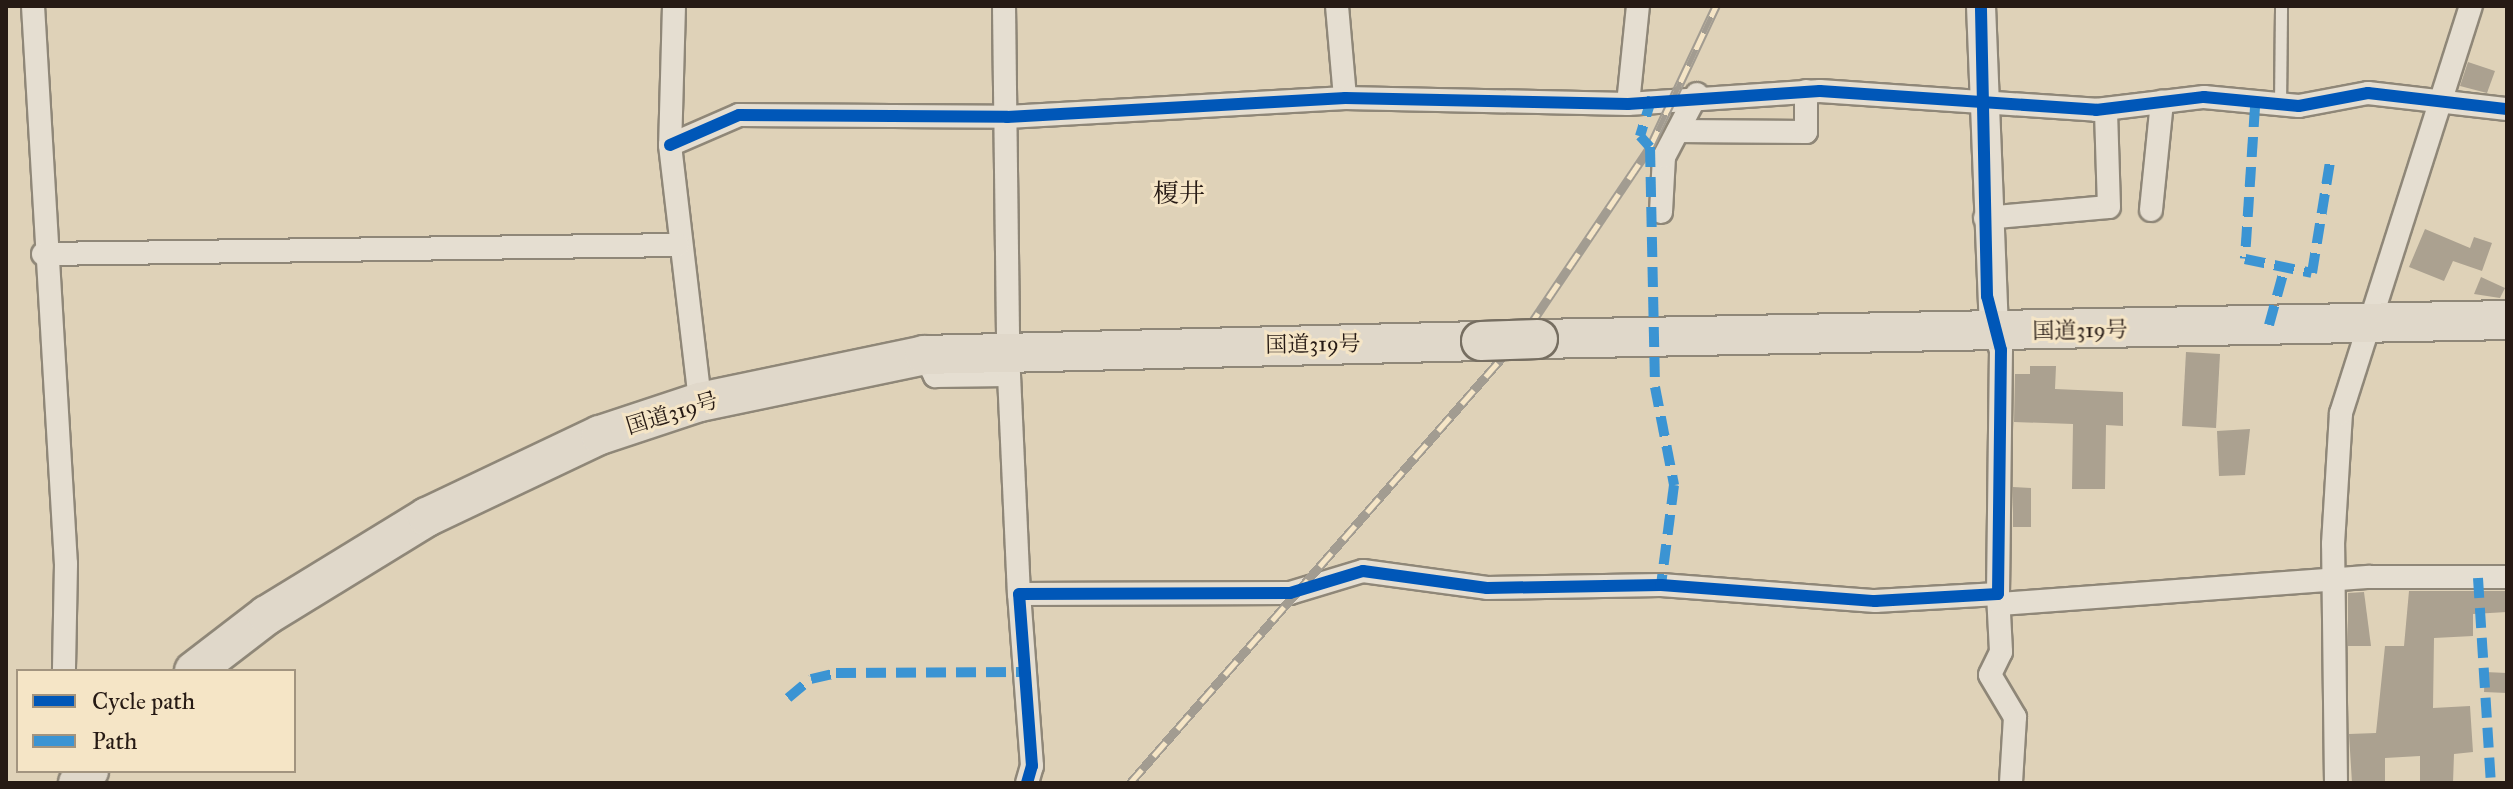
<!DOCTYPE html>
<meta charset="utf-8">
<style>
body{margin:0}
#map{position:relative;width:2513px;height:789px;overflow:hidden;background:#dfd2b8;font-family:"IM FELL Great Primer","Noto Serif JP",serif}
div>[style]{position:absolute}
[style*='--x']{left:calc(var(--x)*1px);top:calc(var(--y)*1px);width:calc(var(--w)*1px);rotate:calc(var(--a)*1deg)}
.building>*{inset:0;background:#aba190}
.roads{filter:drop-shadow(2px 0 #8f8778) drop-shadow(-2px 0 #8f8778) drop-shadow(0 2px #8f8778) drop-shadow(0 -2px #8f8778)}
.service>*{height:11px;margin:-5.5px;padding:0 5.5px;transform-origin:5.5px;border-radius:5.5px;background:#e5ded1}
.minor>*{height:22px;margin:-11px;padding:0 11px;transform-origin:11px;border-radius:11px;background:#e5ded1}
.tertiary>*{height:28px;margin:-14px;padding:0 14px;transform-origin:14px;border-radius:14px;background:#e5ded1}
.trunk>*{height:38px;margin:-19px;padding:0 19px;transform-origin:19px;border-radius:19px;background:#e0d8ca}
.rail>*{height:9px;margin-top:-4.5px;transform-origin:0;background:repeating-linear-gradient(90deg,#f5e5c6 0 18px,#a29c91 0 36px);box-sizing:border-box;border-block:2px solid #a29c91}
.bridges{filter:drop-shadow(2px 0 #766e61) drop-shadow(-2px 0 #766e61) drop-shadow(0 2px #766e61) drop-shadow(0 -2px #766e61)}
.trunk-bridge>*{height:38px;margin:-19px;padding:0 19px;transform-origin:19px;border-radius:19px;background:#e0d8ca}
.quiet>*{height:10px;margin-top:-5px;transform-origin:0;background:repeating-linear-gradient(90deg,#3b94d3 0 20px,transparent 0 30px)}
.cycleway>*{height:12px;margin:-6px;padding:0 6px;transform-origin:6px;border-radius:6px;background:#0057b8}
span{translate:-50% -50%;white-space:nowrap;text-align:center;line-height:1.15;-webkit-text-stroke:6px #f5e5c6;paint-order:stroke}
.street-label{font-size:22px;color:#261a14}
.quarter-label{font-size:26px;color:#261a14}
.frame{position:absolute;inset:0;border:8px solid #261a14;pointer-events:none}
.legend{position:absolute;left:16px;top:669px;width:280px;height:104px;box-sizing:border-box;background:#f5e5c6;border:2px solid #a2947f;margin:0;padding:10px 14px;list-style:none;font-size:24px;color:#261a14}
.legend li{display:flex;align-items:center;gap:16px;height:40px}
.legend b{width:40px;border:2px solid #a2947f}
</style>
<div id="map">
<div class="building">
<div style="clip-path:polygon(2468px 62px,2495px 71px,2487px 93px,2460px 86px)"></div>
<div style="clip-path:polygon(2425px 229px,2470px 248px,2474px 237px,2492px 243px,2482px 271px,2453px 261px,2444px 281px,2409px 267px)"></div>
<div style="clip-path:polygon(2481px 277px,2505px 288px,2500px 298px,2474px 294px)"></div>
<div style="clip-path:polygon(2186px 352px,2220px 354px,2216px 428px,2182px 426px)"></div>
<div style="clip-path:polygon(2030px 366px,2056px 366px,2055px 389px,2123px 392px,2123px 426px,2106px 425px,2105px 489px,2072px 489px,2073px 424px,2014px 422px,2015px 374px,2030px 374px)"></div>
<div style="clip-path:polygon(2250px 429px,2245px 475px,2219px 476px,2217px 431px)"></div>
<div style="clip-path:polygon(2013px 487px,2031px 488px,2031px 527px,2013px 527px)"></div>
<div style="clip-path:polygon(2409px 591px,2507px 591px,2507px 612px,2473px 614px,2473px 636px,2434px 638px,2433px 708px,2470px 706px,2473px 752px,2454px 754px,2453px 783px,2420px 783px,2420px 756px,2385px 758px,2385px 783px,2352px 783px,2349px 734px,2376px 733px,2385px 646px,2404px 646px)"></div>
<div style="clip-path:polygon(2364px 592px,2371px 646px,2348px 646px,2348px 593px)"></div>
<div style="clip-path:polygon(2485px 672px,2507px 673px,2507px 693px,2484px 692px)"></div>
</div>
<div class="roads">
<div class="service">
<div style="--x:2280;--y:106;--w:100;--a:-89.4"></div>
</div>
<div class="minor">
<div style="--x:33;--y:6;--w:559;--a:86.62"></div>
<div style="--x:66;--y:564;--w:107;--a:91.1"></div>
<div style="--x:674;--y:6;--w:139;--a:91.6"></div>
<div style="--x:670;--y:145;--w:259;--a:83.3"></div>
<div style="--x:1004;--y:6;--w:331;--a:89.3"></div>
<div style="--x:1337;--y:6;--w:92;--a:85"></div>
<div style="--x:1628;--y:104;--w:99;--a:-84.2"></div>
<div style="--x:1678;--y:131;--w:128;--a:0.4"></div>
<div style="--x:1806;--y:132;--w:41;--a:-90"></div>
<div style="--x:670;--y:145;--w:75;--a:-23.5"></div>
<div style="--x:739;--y:115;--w:268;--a:0.4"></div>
<div style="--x:1007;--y:117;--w:339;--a:-3.2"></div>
<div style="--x:1345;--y:98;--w:283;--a:1.2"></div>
<div style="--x:1628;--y:104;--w:192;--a:-3.9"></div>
<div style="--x:1820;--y:91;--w:277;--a:3.9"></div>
<div style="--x:2096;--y:110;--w:109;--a:-6.9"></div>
<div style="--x:2204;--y:97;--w:95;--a:5.4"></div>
<div style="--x:2299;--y:106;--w:70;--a:-10.7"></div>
<div style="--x:2368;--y:93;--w:140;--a:6.6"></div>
<div style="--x:2151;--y:210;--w:109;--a:-84.2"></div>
<div style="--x:1661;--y:212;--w:55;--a:-86.9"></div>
<div style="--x:1664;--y:157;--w:71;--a:-62.4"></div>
<div style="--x:1985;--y:218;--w:124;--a:-5.1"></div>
<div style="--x:2109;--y:207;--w:98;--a:-91.8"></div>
<div style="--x:43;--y:254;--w:635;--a:-0.81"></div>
<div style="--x:924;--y:355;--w:24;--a:62"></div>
<div style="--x:935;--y:376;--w:74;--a:-0.8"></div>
<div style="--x:1009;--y:375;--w:219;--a:87.4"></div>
<div style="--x:1998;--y:594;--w:58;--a:87"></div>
<div style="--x:2001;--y:652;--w:25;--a:116"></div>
<div style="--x:1990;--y:675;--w:49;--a:59.2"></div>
<div style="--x:2015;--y:717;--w:66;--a:93.5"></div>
<div style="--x:2000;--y:604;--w:371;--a:-4.2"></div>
<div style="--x:2370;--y:577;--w:137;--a:0"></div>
<div style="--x:1027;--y:783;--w:18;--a:-74"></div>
<div style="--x:1032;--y:766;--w:172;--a:-94.3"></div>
<div style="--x:1019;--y:594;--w:271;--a:-0.2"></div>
<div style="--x:1290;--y:593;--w:76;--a:-16.8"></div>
<div style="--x:1363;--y:571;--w:125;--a:7.8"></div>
<div style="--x:1487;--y:588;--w:174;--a:-1"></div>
<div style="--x:1661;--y:585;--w:215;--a:4.3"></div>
<div style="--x:1875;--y:601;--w:123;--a:-3.3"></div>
<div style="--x:1998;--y:594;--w:244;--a:-89.3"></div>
<div style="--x:2001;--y:350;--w:19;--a:-111"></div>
<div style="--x:2336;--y:783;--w:239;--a:-90.7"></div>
<div style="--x:2333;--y:544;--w:131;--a:-86.5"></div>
<div style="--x:2341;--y:413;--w:427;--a:-72.3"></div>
</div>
<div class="tertiary">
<div style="--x:1981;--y:6;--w:326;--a:87.7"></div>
</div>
<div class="trunk">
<div style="--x:1538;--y:339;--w:969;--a:-1.12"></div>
<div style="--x:194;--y:671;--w:92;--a:-37.5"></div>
<div style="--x:267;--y:615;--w:188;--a:-31.5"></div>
<div style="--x:427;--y:517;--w:191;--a:-25.4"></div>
<div style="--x:600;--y:435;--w:105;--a:-18.3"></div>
<div style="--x:700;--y:402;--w:229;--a:-11.8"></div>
<div style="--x:924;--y:355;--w:557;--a:-1.44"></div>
<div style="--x:78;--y:783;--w:16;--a:-47"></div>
</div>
</div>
<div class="rail">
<div style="--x:1130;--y:783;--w:605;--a:-48.82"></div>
<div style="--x:1528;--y:328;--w:218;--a:-56"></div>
<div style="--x:1650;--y:147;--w:156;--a:-64.9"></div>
</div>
<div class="bridges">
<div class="trunk-bridge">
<div style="--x:1481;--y:341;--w:57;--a:-2"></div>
</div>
</div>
<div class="quiet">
<div style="--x:1652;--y:97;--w:41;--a:107.1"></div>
<div style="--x:1640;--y:136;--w:15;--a:48"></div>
<div style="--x:1650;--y:147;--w:240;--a:88.8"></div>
<div style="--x:1655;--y:387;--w:100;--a:79"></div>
<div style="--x:1674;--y:485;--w:101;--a:97.4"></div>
<div style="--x:2255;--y:107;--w:152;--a:93.8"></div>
<div style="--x:2245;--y:259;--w:68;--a:11.8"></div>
<div style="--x:2312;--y:273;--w:112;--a:-80.8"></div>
<div style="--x:2269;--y:325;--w:60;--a:-74.6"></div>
<div style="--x:2478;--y:578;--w:205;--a:86.4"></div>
<div style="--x:788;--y:698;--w:30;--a:-40"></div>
<div style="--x:811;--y:679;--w:26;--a:-13"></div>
<div style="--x:836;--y:673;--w:186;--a:-0.3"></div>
</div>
<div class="cycleway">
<div style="--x:670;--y:145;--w:75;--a:-23.5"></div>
<div style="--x:739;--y:115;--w:268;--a:0.4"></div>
<div style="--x:1007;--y:117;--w:339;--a:-3.2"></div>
<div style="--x:1345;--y:98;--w:283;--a:1.2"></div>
<div style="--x:1628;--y:104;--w:192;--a:-3.9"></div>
<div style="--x:1820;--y:91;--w:277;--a:3.9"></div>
<div style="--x:2096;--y:110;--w:109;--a:-6.9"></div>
<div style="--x:2204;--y:97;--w:95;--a:5.4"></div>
<div style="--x:2299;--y:106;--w:70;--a:-10.7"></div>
<div style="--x:2368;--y:93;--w:140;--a:6.6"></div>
<div style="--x:1027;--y:783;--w:18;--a:-74"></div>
<div style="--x:1032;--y:766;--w:172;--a:-94.3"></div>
<div style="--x:1019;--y:594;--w:271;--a:-0.2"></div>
<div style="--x:1290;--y:593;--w:76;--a:-16.8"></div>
<div style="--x:1363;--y:571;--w:125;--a:7.8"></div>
<div style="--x:1487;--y:588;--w:174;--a:-1"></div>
<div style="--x:1661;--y:585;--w:215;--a:4.3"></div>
<div style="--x:1875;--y:601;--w:123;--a:-3.3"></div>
<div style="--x:1998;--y:594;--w:244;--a:-89.3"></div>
<div style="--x:2001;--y:350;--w:56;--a:-104.5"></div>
<div style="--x:1987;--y:296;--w:290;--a:-91.2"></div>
</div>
<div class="street-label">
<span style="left:2080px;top:330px;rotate:-1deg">国道319号</span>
<span style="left:1313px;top:344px;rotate:-1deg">国道319号</span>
<span style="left:672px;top:413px;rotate:-17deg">国道319号</span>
</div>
<div class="quarter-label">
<span style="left:1179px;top:194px">榎井</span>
</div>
<div class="frame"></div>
<ul class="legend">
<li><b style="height:10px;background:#0057b8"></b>Cycle path</li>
<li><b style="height:10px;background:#3b94d3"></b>Path</li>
</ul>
</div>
